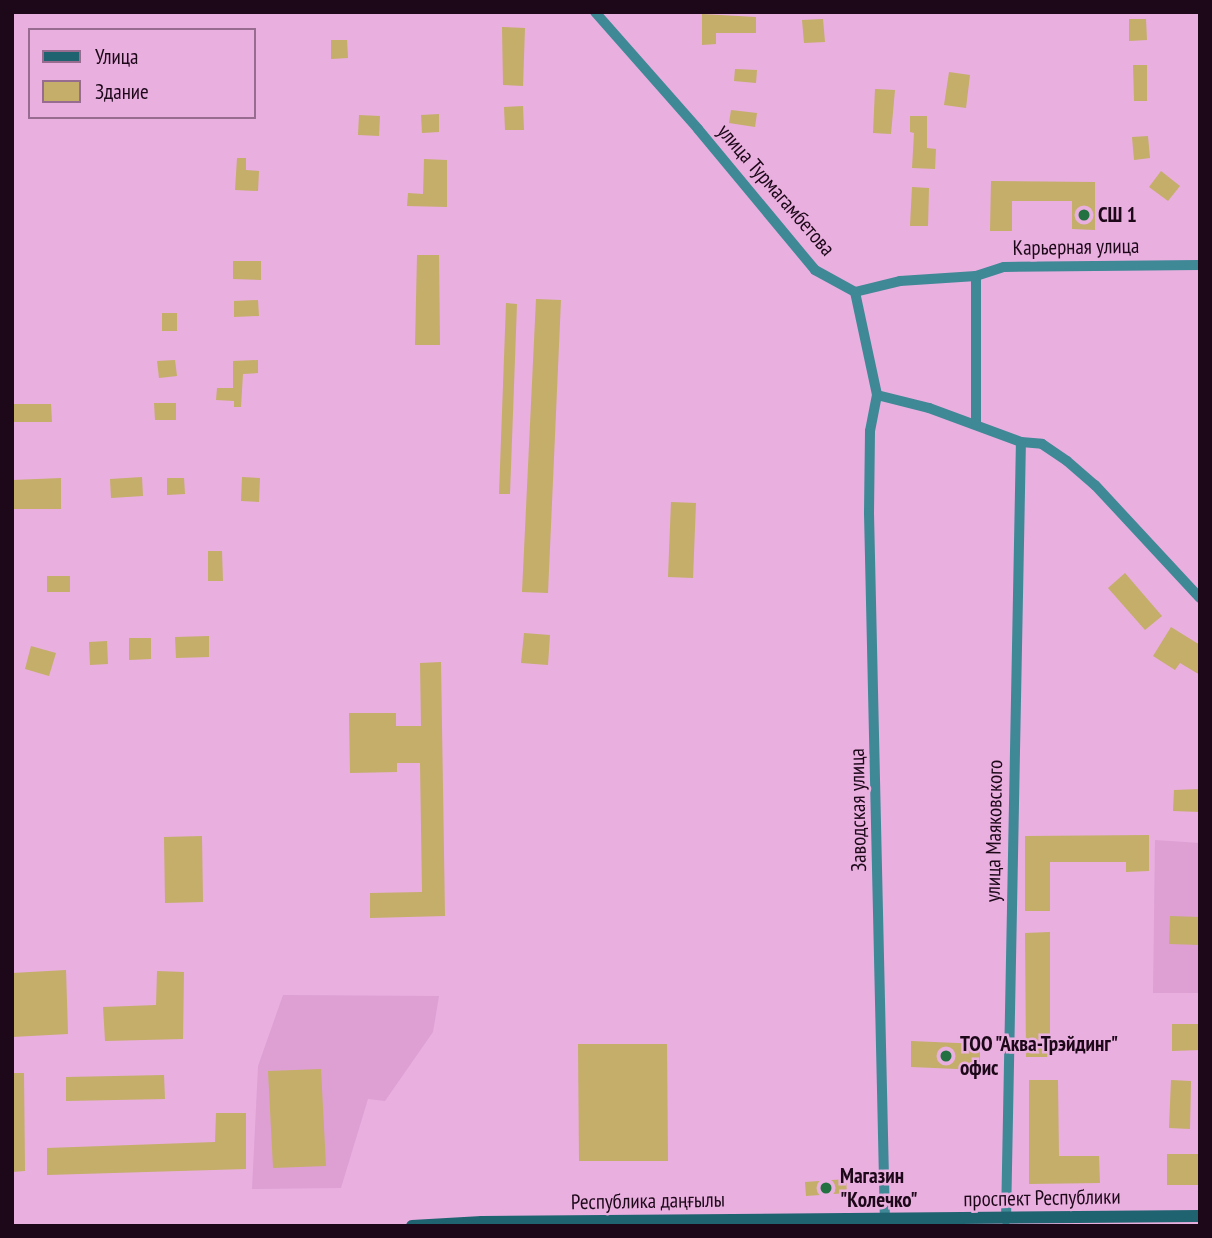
<!DOCTYPE html>
<meta charset="utf-8">
<style>
body{margin:0}
#map{position:relative;width:1212px;height:1238px;overflow:hidden;background:#e9afdf;font-family:"PT Sans Narrow",sans-serif}
div>[style]{position:absolute}
[style*='--x']{left:calc(var(--x)*1px);top:calc(var(--y)*1px);width:calc(var(--w)*1px);rotate:calc(var(--a)*1deg)}
.built>*{inset:0;background:#dea0d3}
.building>*{inset:0;background:#c4ae6a}
.street>*{height:10px;margin:-5px;padding:0 5px;transform-origin:5px;border-radius:5px;background:#3f8896}
.secondary>*{height:12px;margin:-6px;padding:0 6px;transform-origin:6px;border-radius:6px;background:#206370}
.dots>*{width:19px;height:19px;translate:-50% -50%;box-sizing:border-box;border:4px solid #e9afdf;border-radius:50%}
span{translate:-50% -50%;white-space:nowrap;text-align:center;line-height:1.15;-webkit-text-stroke:5px #e9afdf;paint-order:stroke}
.street-label{font-size:21px;color:#1c0819}
.poi-label{font-size:21px;color:#1c0819;font-weight:700}
.left{translate:0 -50%;text-align:left}
.frame{position:absolute;inset:0;border:14px solid #1c0819;pointer-events:none}
.legend{position:absolute;left:28px;top:28px;width:228px;height:91px;box-sizing:border-box;background:#e9afdf;border:2px solid #976c90;margin:0;padding:9px 12px;list-style:none;font-size:21px;color:#1c0819}
.legend li{display:flex;align-items:center;gap:14px;height:35px}
.legend b{width:35px;border:2px solid #976c90}
</style>
<div id="map">
<div class="built">
<div style="clip-path:polygon(1155px 840px,1200px 843px,1200px 993px,1153px 993px)"></div>
<div style="clip-path:polygon(283px 995px,439px 996px,433px 1032px,385px 1101px,368px 1099px,341px 1188px,252px 1189px,258px 1066px)"></div>
</div>
<div class="building">
<div style="clip-path:polygon(702px 14px,756px 17px,756px 33px,716px 33px,716px 44px,702px 45px)"></div>
<div style="clip-path:polygon(823px 19px,825px 42px,804px 43px,802px 20px)"></div>
<div style="clip-path:polygon(1129px 19px,1146px 19px,1147px 40px,1129px 41px)"></div>
<div style="clip-path:polygon(502px 27px,525px 28px,523px 86px,503px 85px)"></div>
<div style="clip-path:polygon(331px 40px,347px 40px,348px 58px,331px 59px)"></div>
<div style="clip-path:polygon(1133px 65px,1147px 65px,1147px 101px,1134px 101px)"></div>
<div style="clip-path:polygon(735px 69px,757px 70px,756px 83px,734px 81px)"></div>
<div style="clip-path:polygon(949px 72px,970px 75px,966px 108px,944px 105px)"></div>
<div style="clip-path:polygon(875px 89px,895px 90px,891px 134px,873px 133px)"></div>
<div style="clip-path:polygon(523px 106px,524px 130px,505px 130px,504px 107px)"></div>
<div style="clip-path:polygon(731px 110px,757px 113px,755px 127px,729px 123px)"></div>
<div style="clip-path:polygon(439px 114px,439px 132px,422px 133px,421px 115px)"></div>
<div style="clip-path:polygon(359px 115px,380px 116px,379px 136px,358px 135px)"></div>
<div style="clip-path:polygon(910px 116px,927px 116px,927px 148px,936px 149px,935px 169px,912px 168px,914px 133px,910px 132px)"></div>
<div style="clip-path:polygon(1148px 136px,1150px 158px,1134px 160px,1132px 137px)"></div>
<div style="clip-path:polygon(237px 158px,246px 158px,246px 170px,259px 171px,258px 191px,235px 190px)"></div>
<div style="clip-path:polygon(424px 159px,447px 160px,447px 207px,407px 206px,408px 193px,423px 194px)"></div>
<div style="clip-path:polygon(1161px 171px,1180px 186px,1168px 201px,1149px 187px)"></div>
<div style="clip-path:polygon(991px 181px,1095px 182px,1095px 230px,1072px 229px,1072px 201px,1012px 201px,1012px 231px,990px 231px)"></div>
<div style="clip-path:polygon(912px 187px,929px 188px,928px 226px,910px 226px)"></div>
<div style="clip-path:polygon(417px 255px,439px 255px,440px 345px,415px 345px)"></div>
<div style="clip-path:polygon(233px 261px,261px 261px,261px 280px,233px 279px)"></div>
<div style="clip-path:polygon(536px 299px,561px 300px,548px 593px,522px 592px)"></div>
<div style="clip-path:polygon(258px 300px,259px 316px,234px 317px,234px 301px)"></div>
<div style="clip-path:polygon(506px 303px,517px 304px,510px 494px,499px 494px)"></div>
<div style="clip-path:polygon(162px 313px,177px 313px,177px 331px,162px 331px)"></div>
<div style="clip-path:polygon(175px 360px,177px 376px,159px 378px,157px 361px)"></div>
<div style="clip-path:polygon(258px 360px,258px 373px,243px 374px,241px 407px,234px 407px,234px 401px,216px 400px,217px 388px,233px 388px,233px 361px)"></div>
<div style="clip-path:polygon(154px 403px,176px 403px,176px 420px,155px 420px)"></div>
<div style="clip-path:polygon(12px 404px,51px 404px,52px 422px,12px 422px)"></div>
<div style="clip-path:polygon(142px 477px,143px 496px,111px 498px,110px 479px)"></div>
<div style="clip-path:polygon(242px 477px,260px 478px,259px 502px,241px 501px)"></div>
<div style="clip-path:polygon(61px 478px,61px 509px,12px 509px,12px 480px)"></div>
<div style="clip-path:polygon(167px 478px,184px 478px,185px 494px,167px 495px)"></div>
<div style="clip-path:polygon(671px 502px,696px 503px,693px 578px,668px 577px)"></div>
<div style="clip-path:polygon(208px 551px,222px 551px,223px 581px,208px 581px)"></div>
<div style="clip-path:polygon(1125px 573px,1162px 616px,1145px 630px,1108px 588px)"></div>
<div style="clip-path:polygon(47px 576px,70px 576px,70px 592px,47px 592px)"></div>
<div style="clip-path:polygon(1171px 627px,1200px 645px,1200px 675px,1180px 663px,1175px 670px,1153px 656px)"></div>
<div style="clip-path:polygon(524px 633px,550px 635px,548px 665px,521px 663px)"></div>
<div style="clip-path:polygon(209px 636px,209px 657px,176px 658px,175px 637px)"></div>
<div style="clip-path:polygon(129px 638px,151px 638px,151px 659px,129px 660px)"></div>
<div style="clip-path:polygon(107px 641px,108px 664px,90px 665px,89px 642px)"></div>
<div style="clip-path:polygon(31px 646px,56px 653px,49px 676px,25px 669px)"></div>
<div style="clip-path:polygon(441px 662px,445px 916px,370px 918px,370px 893px,422px 892px,420px 763px,397px 763px,397px 772px,350px 773px,349px 713px,396px 713px,396px 726px,421px 726px,420px 663px)"></div>
<div style="clip-path:polygon(1200px 789px,1200px 812px,1173px 811px,1174px 790px)"></div>
<div style="clip-path:polygon(1149px 835px,1149px 871px,1126px 872px,1126px 862px,1050px 862px,1050px 911px,1025px 911px,1025px 836px)"></div>
<div style="clip-path:polygon(202px 836px,203px 902px,165px 903px,164px 837px)"></div>
<div style="clip-path:polygon(1170px 916px,1200px 917px,1200px 945px,1169px 944px)"></div>
<div style="clip-path:polygon(1050px 932px,1050px 1057px,1026px 1057px,1025px 933px)"></div>
<div style="clip-path:polygon(66px 970px,68px 1034px,12px 1037px,12px 973px)"></div>
<div style="clip-path:polygon(157px 971px,184px 972px,183px 1039px,105px 1041px,103px 1007px,156px 1005px)"></div>
<div style="clip-path:polygon(1172px 1024px,1200px 1024px,1200px 1050px,1172px 1051px)"></div>
<div style="clip-path:polygon(911px 1041px,980px 1044px,980px 1070px,911px 1067px)"></div>
<div style="clip-path:polygon(578px 1044px,667px 1044px,668px 1161px,579px 1161px)"></div>
<div style="clip-path:polygon(321px 1069px,326px 1166px,273px 1168px,268px 1071px)"></div>
<div style="clip-path:polygon(12px 1073px,24px 1073px,25px 1171px,12px 1172px)"></div>
<div style="clip-path:polygon(164px 1075px,165px 1099px,66px 1101px,66px 1077px)"></div>
<div style="clip-path:polygon(1029px 1080px,1058px 1080px,1059px 1156px,1099px 1156px,1100px 1183px,1029px 1184px)"></div>
<div style="clip-path:polygon(1171px 1080px,1191px 1081px,1190px 1129px,1169px 1128px)"></div>
<div style="clip-path:polygon(216px 1113px,246px 1113px,246px 1169px,47px 1175px,47px 1148px,215px 1142px)"></div>
<div style="clip-path:polygon(1167px 1154px,1200px 1154px,1200px 1185px,1167px 1185px)"></div>
<div style="clip-path:polygon(846px 1179px,847px 1193px,806px 1196px,805px 1182px)"></div>
</div>
<div class="street">
<div style="--x:595;--y:12;--w:156;--a:48.6"></div>
<div style="--x:698;--y:129;--w:183;--a:50.3"></div>
<div style="--x:815;--y:270;--w:46;--a:28.8"></div>
<div style="--x:855;--y:292;--w:105;--a:77.9"></div>
<div style="--x:877;--y:395;--w:54;--a:14"></div>
<div style="--x:929;--y:408;--w:98;--a:20.3"></div>
<div style="--x:1021;--y:442;--w:21;--a:5"></div>
<div style="--x:1042;--y:444;--w:30;--a:34"></div>
<div style="--x:1067;--y:461;--w:37;--a:41"></div>
<div style="--x:1095;--y:485;--w:154;--a:47.1"></div>
<div style="--x:855;--y:292;--w:46;--a:-13.7"></div>
<div style="--x:900;--y:281;--w:76;--a:-3.8"></div>
<div style="--x:877;--y:395;--w:37;--a:101"></div>
<div style="--x:870;--y:431;--w:82;--a:90.7"></div>
<div style="--x:869;--y:513;--w:713;--a:88.71"></div>
<div style="--x:976;--y:424;--w:148;--a:-90"></div>
<div style="--x:976;--y:276;--w:29;--a:-18"></div>
<div style="--x:1004;--y:267;--w:196;--a:-0.6"></div>
<div style="--x:1006;--y:1220;--w:778;--a:-88.9"></div>
</div>
<div class="secondary">
<div style="--x:412;--y:1226;--w:70;--a:-3.3"></div>
<div style="--x:482;--y:1222;--w:718;--a:-0.48"></div>
</div>
<div class="dots">
<div style="left:1084px;top:215px;background:#237141"></div>
<div style="left:946px;top:1056px;background:#237141"></div>
<div style="left:826px;top:1188px;background:#237141"></div>
</div>
<div class="street-label">
<span style="left:776px;top:190px;rotate:49deg">улица Турмагамбетова</span>
<span style="left:1076px;top:247px;rotate:-1deg">Карьерная улица</span>
<span style="left:858px;top:810px;rotate:-91deg">Заводская улица</span>
<span style="left:994px;top:831px;rotate:-89deg">улица Маяковского</span>
<span style="left:1042px;top:1198px;rotate:-1deg">проспект Республики</span>
<span style="left:648px;top:1201px;rotate:-1deg">Республика даңғылы</span>
</div>
<div class="poi-label">
<span class="left" style="left:1098px;top:215px">СШ 1</span>
<span class="left" style="left:960px;top:1056px">ТОО "Аква-Трэйдинг"<br>офис</span>
<span class="left" style="left:840px;top:1188px">Магазин<br>"Колечко"</span>
</div>
<div class="frame"></div>
<ul class="legend">
<li><b style="height:9px;background:#206370"></b>Улица</li>
<li><b style="height:19px;background:#c4ae6a"></b>Здание</li>
</ul>
</div>
